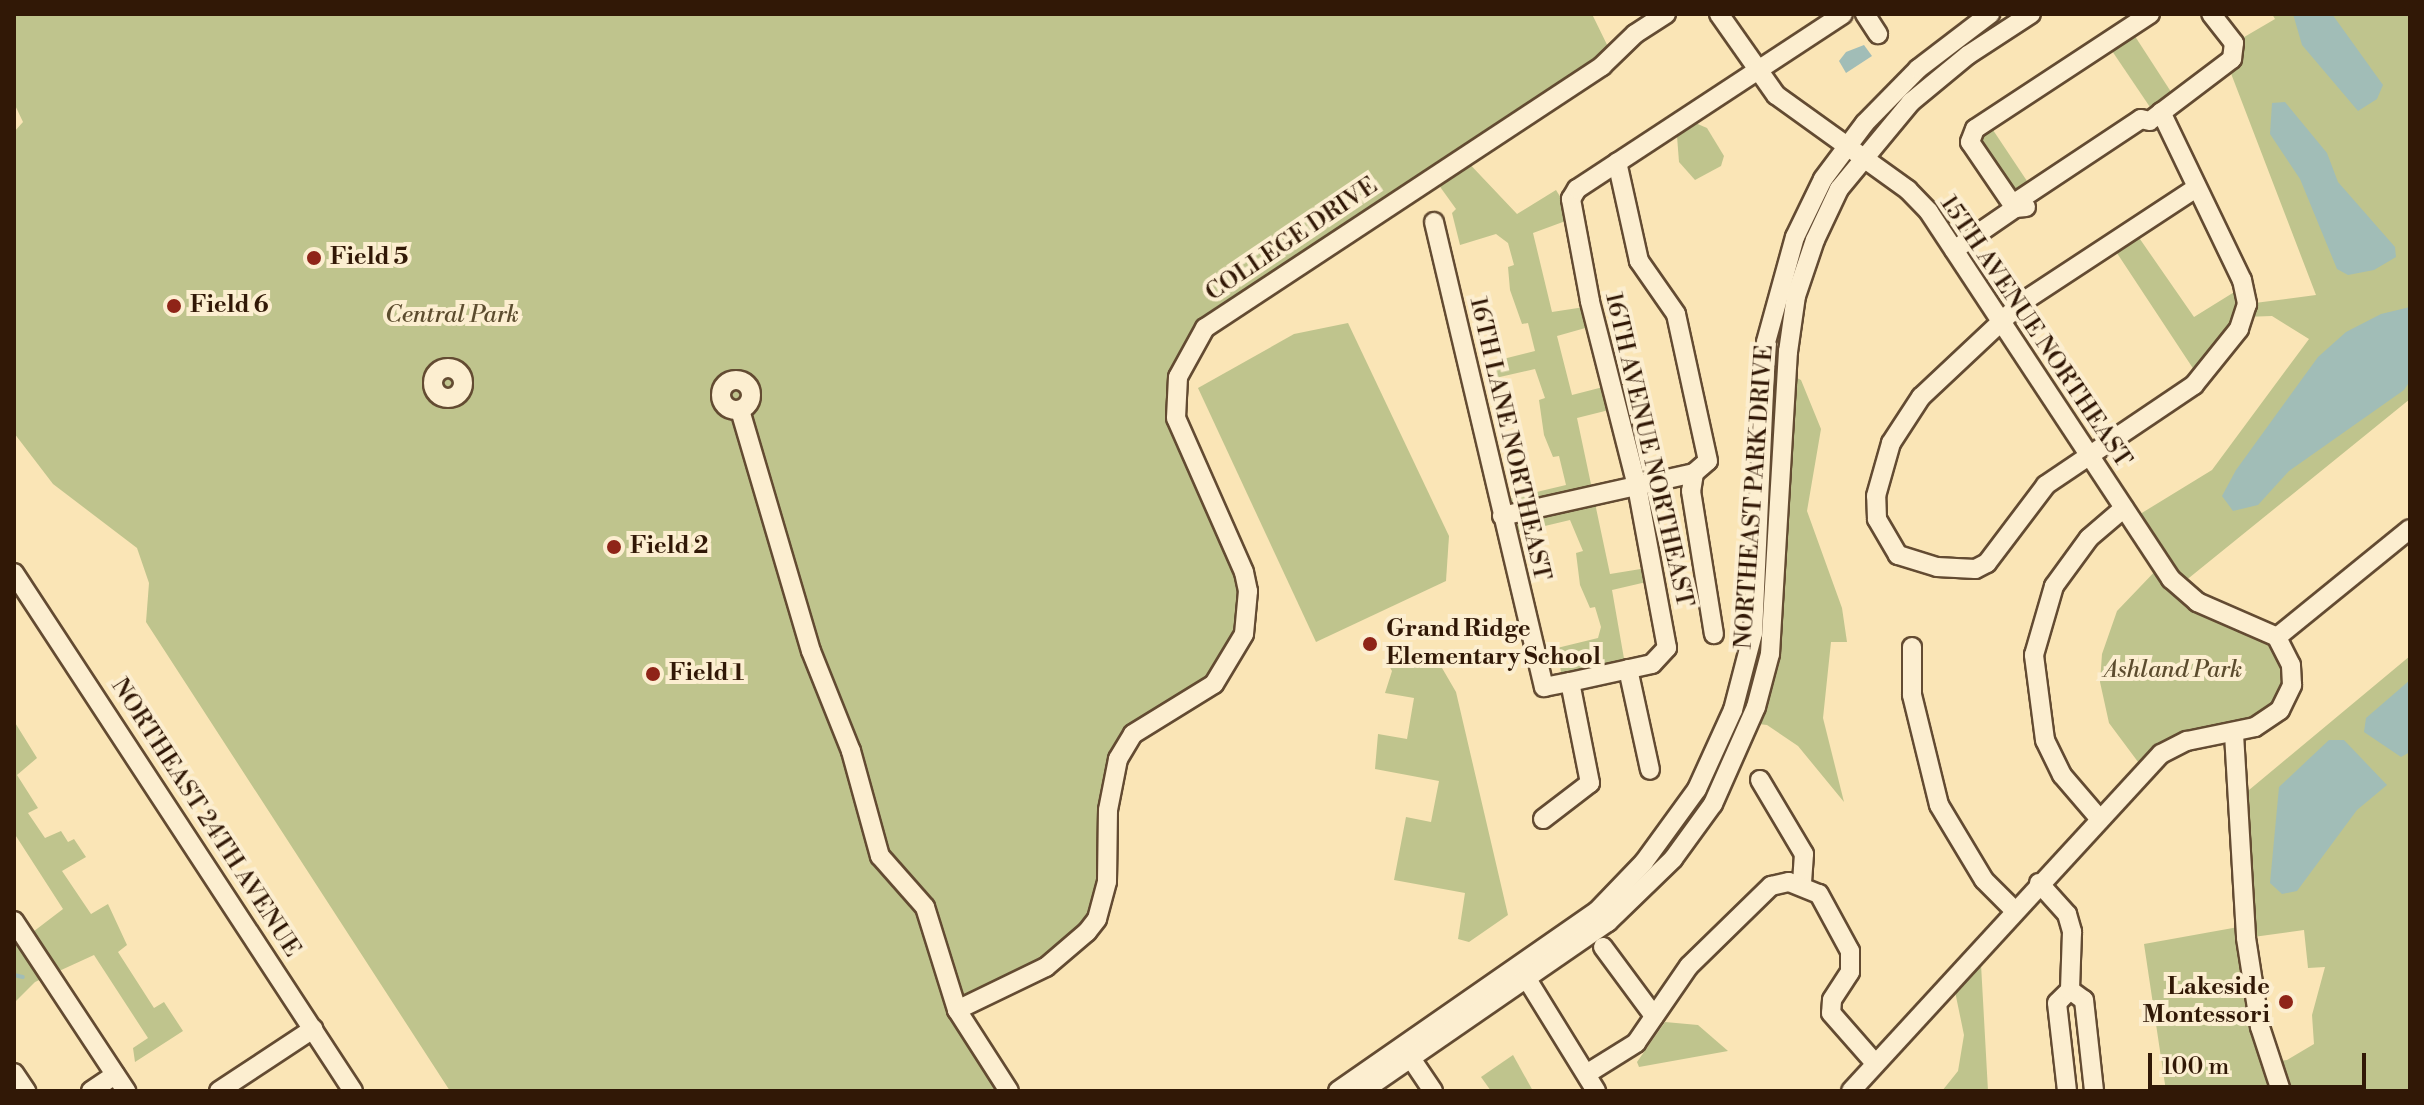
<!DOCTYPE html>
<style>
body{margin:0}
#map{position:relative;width:2424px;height:1105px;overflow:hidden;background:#fae5b6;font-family:"Libre Bodoni",serif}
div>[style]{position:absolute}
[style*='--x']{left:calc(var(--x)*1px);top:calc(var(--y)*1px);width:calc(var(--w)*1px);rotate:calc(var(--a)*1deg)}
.green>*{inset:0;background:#bfc48d}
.water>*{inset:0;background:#a1bdb7}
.stream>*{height:4px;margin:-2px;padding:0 2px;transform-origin:2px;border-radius:2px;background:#a1bdb7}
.roads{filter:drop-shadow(2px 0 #634b32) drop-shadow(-2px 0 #634b32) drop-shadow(0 2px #634b32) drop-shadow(0 -2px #634b32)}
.minor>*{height:18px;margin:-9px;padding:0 9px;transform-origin:9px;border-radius:9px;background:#fceed0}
.minor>.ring{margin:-9px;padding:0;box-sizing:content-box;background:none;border:18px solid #fceed0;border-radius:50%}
.dots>*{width:22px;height:22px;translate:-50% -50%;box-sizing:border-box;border:4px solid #fceed0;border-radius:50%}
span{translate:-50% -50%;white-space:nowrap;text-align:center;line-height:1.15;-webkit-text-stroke:8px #fceed0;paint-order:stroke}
.street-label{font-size:24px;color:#311806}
.poi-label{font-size:24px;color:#311806;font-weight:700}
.left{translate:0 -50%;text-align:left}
.right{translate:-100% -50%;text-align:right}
.park-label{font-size:24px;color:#5c4c2e;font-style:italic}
.frame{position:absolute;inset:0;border:16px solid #311806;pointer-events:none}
.scale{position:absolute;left:2148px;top:1053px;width:218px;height:36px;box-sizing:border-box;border:4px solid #311806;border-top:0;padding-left:10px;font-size:24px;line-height:28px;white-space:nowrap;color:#311806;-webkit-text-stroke:6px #fceed0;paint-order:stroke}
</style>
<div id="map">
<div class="green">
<div style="clip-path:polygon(14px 14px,1592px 14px,1613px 57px,1463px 157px,1517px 214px,1556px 190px,1569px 211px,1571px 219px,1533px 233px,1552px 312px,1591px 306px,1596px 325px,1557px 336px,1572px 395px,1611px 385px,1617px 408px,1577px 418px,1610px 574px,1653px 567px,1655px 580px,1612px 590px,1626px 670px,1563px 684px,1557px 648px,1598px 638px,1601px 627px,1595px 607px,1590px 608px,1580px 585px,1576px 553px,1583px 551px,1570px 520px,1507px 535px,1499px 501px,1566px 485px,1559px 456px,1553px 457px,1544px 435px,1539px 400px,1545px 398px,1535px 369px,1491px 379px,1487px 363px,1535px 351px,1528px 323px,1522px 324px,1510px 290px,1508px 267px,1514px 265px,1508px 243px,1496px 234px,1460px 245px,1452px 213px,1456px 209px,1433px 177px,1225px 312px,1175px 394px,1248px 591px,1227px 669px,1126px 745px,1107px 881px,1087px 932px,957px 1010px,1010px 1091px,450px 1091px,146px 622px,149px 583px,137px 548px,53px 484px,14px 433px,14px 132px,23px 122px,14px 103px)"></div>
<div style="clip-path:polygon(2272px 14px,2410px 14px,2410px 399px,2179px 586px,2261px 627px,2291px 665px,2280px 710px,2195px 739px,2144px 770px,2109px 723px,2100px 682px,2102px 654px,2117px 611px,2161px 565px,2132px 519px,2212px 470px,2309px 339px,2272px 316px,2244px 317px,2200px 379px,2111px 244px,2133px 229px,2194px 317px,2244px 286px,2247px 304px,2316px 295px,2227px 63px,2234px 43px,2275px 19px)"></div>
<div style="clip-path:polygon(2129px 27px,2175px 98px,2156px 116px,2106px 42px)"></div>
<div style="clip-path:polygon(1987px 121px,2033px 190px,2019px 200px,1971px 134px)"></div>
<div style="clip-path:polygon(1693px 122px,1707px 128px,1724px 156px,1721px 166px,1695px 180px,1679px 162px,1677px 136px)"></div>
<div style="clip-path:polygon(1348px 323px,1449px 536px,1446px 581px,1316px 642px,1198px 388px,1294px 334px)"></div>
<div style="clip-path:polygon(1787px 373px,1801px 380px,1821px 429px,1807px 511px,1842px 608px,1847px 642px,1831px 642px,1823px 718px,1844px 802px,1798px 746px,1767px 725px,1750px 723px,1770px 654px)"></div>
<div style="clip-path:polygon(1431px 649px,1456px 692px,1508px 915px,1469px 942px,1458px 939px,1465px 893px,1394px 880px,1406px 817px,1431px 822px,1439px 781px,1375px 769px,1378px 734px,1407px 739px,1414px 698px,1385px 693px,1392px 671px,1385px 659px)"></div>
<div style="clip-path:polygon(evenodd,2410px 656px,2410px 1091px,2166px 1091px,2144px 944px,2244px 926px,2237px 800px,2410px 656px,2304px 930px,2308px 968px,2325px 967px,2312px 1015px,2314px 1044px,2287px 1060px,2271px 1062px,2246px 938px,2304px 930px)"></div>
<div style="clip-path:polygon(14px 721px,37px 758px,17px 775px,38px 808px,28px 813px,45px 838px,61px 831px,68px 842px,74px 839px,86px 857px,62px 871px,91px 914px,108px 904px,127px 945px,118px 952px,154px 1008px,164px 1002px,183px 1031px,135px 1062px,133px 1048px,148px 1038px,94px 955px,35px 982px,14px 1003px,14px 926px,25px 938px,63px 909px,14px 833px)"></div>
<div style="clip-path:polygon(1980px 946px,1988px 1091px,1942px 1091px,1958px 1071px,1964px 1035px,1952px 977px)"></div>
<div style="clip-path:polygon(1665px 1022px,1698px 1025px,1728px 1051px,1639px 1067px,1637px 1062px)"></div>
<div style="clip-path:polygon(1513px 1055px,1533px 1091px,1491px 1091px,1481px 1077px)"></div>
</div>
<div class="water">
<div style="clip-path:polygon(2293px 14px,2332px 14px,2383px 85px,2377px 99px,2358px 111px,2302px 45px)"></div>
<div style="clip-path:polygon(1864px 45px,1872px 56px,1846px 73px,1839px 61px,1846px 52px)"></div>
<div style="clip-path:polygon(2285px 102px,2327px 153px,2338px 182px,2395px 247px,2396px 257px,2374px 270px,2348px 275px,2337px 269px,2300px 179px,2270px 134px,2272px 103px)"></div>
<div style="clip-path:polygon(2410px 307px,2410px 381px,2404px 390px,2289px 471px,2258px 505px,2233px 511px,2222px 496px,2236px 470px,2318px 357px,2346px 332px,2381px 314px)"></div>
<div style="clip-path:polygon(2410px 680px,2410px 752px,2401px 757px,2364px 732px,2366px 718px)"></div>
<div style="clip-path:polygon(2329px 740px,2344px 740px,2387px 785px,2357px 810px,2297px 891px,2282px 894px,2270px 883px,2279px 787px)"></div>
</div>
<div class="stream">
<div style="--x:14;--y:975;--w:9;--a:13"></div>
</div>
<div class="roads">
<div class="minor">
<div style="--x:1719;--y:14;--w:99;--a:54.9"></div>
<div style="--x:1776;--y:95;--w:163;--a:35.7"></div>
<div style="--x:1908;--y:190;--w:30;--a:46"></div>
<div style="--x:1929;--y:212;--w:440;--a:56.6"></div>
<div style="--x:2171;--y:579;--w:35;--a:41"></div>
<div style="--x:2197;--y:602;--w:87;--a:23.6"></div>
<div style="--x:1865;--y:14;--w:24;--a:57"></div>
<div style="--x:2150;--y:14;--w:209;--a:146.7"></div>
<div style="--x:1975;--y:129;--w:14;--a:111"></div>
<div style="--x:1970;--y:142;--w:80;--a:55.7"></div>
<div style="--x:2015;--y:208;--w:9;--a:-63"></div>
<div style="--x:2019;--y:200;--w:146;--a:-33.6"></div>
<div style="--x:2141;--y:119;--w:9;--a:13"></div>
<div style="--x:2161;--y:112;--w:187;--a:64.3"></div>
<div style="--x:2242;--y:280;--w:25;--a:78"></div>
<div style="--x:2247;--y:304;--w:26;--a:108"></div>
<div style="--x:2239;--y:329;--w:72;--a:128.8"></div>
<div style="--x:2194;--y:385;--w:179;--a:146"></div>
<div style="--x:2046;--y:485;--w:98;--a:127.1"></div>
<div style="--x:1987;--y:563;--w:13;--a:153"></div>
<div style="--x:1975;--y:569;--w:38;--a:-177"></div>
<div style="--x:1937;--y:567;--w:41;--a:-162.9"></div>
<div style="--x:1898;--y:555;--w:42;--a:-120.3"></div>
<div style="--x:1877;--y:519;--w:23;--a:-92"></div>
<div style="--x:1876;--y:496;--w:55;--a:-74.2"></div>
<div style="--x:1891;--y:443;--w:55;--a:-56.9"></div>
<div style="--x:1921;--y:397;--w:137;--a:-43.2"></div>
<div style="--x:2021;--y:303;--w:209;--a:-33.3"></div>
<div style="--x:2154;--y:118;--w:98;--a:-37.1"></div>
<div style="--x:2232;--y:59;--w:16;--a:-83"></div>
<div style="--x:2234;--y:43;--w:37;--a:-128"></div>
<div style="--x:1434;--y:222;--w:478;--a:76.7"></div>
<div style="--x:1544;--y:687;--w:26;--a:-11"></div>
<div style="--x:1954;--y:250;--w:74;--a:-34.5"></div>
<div style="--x:2015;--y:208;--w:11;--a:-5"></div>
<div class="ring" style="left:433px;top:368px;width:12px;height:12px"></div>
<div class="ring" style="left:721px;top:380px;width:12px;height:12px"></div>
<div style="--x:740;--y:410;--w:251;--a:73.6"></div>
<div style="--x:811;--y:651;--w:108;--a:68.2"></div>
<div style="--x:851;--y:751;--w:109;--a:74.6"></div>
<div style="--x:880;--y:856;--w:68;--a:48.6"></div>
<div style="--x:925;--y:907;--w:108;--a:72.7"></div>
<div style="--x:957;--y:1010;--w:96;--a:57.3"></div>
<div style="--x:1694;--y:473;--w:18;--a:99"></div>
<div style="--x:1691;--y:491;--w:145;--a:80.9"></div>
<div style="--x:1502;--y:516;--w:197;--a:-12.6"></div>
<div style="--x:1694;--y:473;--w:18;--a:-41"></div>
<div style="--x:1708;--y:461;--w:150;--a:-102.3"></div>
<div style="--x:1676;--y:314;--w:65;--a:-124.9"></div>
<div style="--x:1639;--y:261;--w:101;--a:-102.5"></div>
<div style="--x:14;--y:573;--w:619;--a:56.8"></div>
<div style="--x:1912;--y:647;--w:48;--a:90"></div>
<div style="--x:1912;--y:695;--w:113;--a:76.2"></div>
<div style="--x:1939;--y:805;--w:87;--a:59"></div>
<div style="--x:1984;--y:880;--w:42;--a:45"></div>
<div style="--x:1628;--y:669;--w:103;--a:77.7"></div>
<div style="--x:2234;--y:734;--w:204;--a:86.6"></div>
<div style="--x:2246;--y:938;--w:90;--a:81.1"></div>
<div style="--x:2260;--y:1027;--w:67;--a:71.8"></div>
<div style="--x:1760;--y:780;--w:86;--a:59.3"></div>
<div style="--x:1804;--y:854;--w:30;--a:94"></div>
<div style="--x:2098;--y:817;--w:55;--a:-130.6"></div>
<div style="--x:2062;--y:775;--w:39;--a:-116"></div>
<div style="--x:2045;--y:740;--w:86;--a:-97.4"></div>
<div style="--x:2034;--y:655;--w:72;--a:-73.8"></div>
<div style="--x:2054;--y:586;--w:59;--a:-53.9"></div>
<div style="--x:2089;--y:538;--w:46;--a:-40.6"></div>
<div style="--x:1543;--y:819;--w:59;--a:-37.5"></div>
<div style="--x:1590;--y:783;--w:103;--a:-101.2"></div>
<div style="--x:1570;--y:682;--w:84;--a:-12.4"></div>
<div style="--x:1652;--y:664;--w:22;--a:-47"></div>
<div style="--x:1667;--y:648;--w:165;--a:-100.5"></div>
<div style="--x:1637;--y:486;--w:191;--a:-104.3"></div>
<div style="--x:1590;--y:301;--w:104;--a:-100.6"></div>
<div style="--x:1571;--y:199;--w:12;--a:-59"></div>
<div style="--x:1577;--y:189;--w:318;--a:-33.3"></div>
<div style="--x:2039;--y:883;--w:42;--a:47.9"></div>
<div style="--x:2067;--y:914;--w:19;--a:74"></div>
<div style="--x:2072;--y:932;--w:58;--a:92"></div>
<div style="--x:2070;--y:990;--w:18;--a:135"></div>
<div style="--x:2057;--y:1003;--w:89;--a:83.5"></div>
<div style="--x:14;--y:921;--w:204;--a:56.6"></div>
<div style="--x:1603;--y:947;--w:86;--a:53.5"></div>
<div style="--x:1522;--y:971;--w:141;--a:58.3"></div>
<div style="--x:2070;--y:990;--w:17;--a:36"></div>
<div style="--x:2084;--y:1000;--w:92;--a:83.7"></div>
<div style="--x:957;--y:1010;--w:99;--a:-25.8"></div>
<div style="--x:1046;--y:967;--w:54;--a:-40.5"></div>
<div style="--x:1087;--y:932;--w:16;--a:-52"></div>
<div style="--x:1097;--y:919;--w:39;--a:-75"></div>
<div style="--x:1107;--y:881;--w:71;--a:-89.2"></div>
<div style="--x:1108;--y:810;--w:52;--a:-78.9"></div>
<div style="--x:1118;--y:759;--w:29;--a:-59"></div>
<div style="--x:1133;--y:734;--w:95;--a:-31.7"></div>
<div style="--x:1214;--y:684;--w:58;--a:-59"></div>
<div style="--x:1244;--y:634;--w:43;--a:-84.7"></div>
<div style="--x:1248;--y:591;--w:19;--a:-102"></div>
<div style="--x:1244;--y:572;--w:168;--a:-113.8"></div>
<div style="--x:1176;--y:418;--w:41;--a:-87.2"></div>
<div style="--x:1178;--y:377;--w:56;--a:-61.1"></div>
<div style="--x:1205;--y:328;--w:476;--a:-33.4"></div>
<div style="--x:1602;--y:66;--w:46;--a:-44.1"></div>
<div style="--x:1635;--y:34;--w:37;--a:-33"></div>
<div style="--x:1404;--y:1048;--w:52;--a:56"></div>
<div style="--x:14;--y:1073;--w:22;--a:56"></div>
<div style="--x:1588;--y:1073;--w:57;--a:-32"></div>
<div style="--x:1636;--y:1043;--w:93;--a:-55.5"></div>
<div style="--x:1689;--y:966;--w:115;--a:-44.3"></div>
<div style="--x:1771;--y:886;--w:18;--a:-13"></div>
<div style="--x:1789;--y:882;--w:32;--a:22"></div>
<div style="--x:1819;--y:894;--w:65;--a:61.5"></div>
<div style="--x:1850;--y:951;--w:21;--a:90"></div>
<div style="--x:1850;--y:972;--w:33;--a:123"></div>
<div style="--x:1832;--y:1000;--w:13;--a:94"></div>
<div style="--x:1831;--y:1013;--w:65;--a:48.7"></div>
<div style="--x:91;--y:1091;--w:29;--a:-34"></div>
<div style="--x:219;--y:1091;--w:113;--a:-33.4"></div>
<div style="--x:1338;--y:1091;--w:315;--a:-34.8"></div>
<div style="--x:1597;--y:911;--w:68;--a:-46.2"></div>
<div style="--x:1644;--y:862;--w:90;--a:-54"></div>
<div style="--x:1697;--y:789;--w:87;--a:-65.5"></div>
<div style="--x:1733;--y:710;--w:80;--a:-75.4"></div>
<div style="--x:1753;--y:633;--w:291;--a:-87.4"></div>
<div style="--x:1766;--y:342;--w:109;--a:-74.6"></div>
<div style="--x:1795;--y:237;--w:64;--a:-64.2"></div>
<div style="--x:1823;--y:179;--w:70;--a:-53.1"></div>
<div style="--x:1865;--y:123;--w:76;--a:-45.5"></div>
<div style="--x:1918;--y:69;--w:91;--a:-37.4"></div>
<div style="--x:1363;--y:1091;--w:298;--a:-34.6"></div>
<div style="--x:1608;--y:922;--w:91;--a:-44.1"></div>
<div style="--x:1673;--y:859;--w:68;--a:-54"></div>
<div style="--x:1713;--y:804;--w:106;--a:-66.1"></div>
<div style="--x:1756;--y:707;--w:55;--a:-75.2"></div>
<div style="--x:1770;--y:654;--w:303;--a:-86.6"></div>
<div style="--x:1788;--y:352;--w:57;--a:-81.9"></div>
<div style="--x:1796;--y:296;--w:59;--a:-71.3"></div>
<div style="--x:1815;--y:240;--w:56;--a:-64.8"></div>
<div style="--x:1839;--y:189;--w:113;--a:-50.4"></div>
<div style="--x:1911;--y:102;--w:74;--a:-39.5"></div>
<div style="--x:1968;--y:55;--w:75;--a:-33.1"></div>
<div style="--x:1851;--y:1091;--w:458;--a:-47.4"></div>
<div style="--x:2161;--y:754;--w:29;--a:-27"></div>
<div style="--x:2187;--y:741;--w:69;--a:-11.6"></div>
<div style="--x:2255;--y:727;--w:30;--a:-34"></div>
<div style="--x:2280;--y:710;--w:28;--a:-64"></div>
<div style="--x:2292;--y:685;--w:20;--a:-93"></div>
<div style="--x:2291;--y:665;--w:31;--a:-117"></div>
<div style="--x:2277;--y:637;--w:171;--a:-39.1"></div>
</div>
</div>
<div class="dots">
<div style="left:314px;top:258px;background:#8f2418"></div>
<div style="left:174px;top:306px;background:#8f2418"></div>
<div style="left:614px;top:547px;background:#8f2418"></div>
<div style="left:1370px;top:644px;background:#8f2418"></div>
<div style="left:653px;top:674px;background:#8f2418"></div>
<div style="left:2286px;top:1002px;background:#8f2418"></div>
</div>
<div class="street-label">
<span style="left:1292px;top:240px;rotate:-34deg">COLLEGE DRIVE</span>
<span style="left:2035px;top:332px;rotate:56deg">15TH AVENUE NORTHEAST</span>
<span style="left:1509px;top:439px;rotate:77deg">16TH LANE NORTHEAST</span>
<span style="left:1648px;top:450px;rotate:77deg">16TH AVENUE NORTHEAST</span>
<span style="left:1755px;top:497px;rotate:-86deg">NORTHEAST PARK DRIVE</span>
<span style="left:205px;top:818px;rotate:57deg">NORTHEAST 24TH AVENUE</span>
</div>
<div class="poi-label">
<span class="left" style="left:330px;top:258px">Field 5</span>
<span class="left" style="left:190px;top:306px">Field 6</span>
<span class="left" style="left:630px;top:547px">Field 2</span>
<span class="left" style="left:1386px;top:644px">Grand Ridge<br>Elementary School</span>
<span class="left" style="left:669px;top:674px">Field 1</span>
<span class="right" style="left:2270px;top:1002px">Lakeside<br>Montessori</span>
</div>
<div class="park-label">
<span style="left:452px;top:316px">Central Park</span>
<span style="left:2173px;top:671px">Ashland Park</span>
</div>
<div class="frame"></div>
<div class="scale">100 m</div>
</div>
